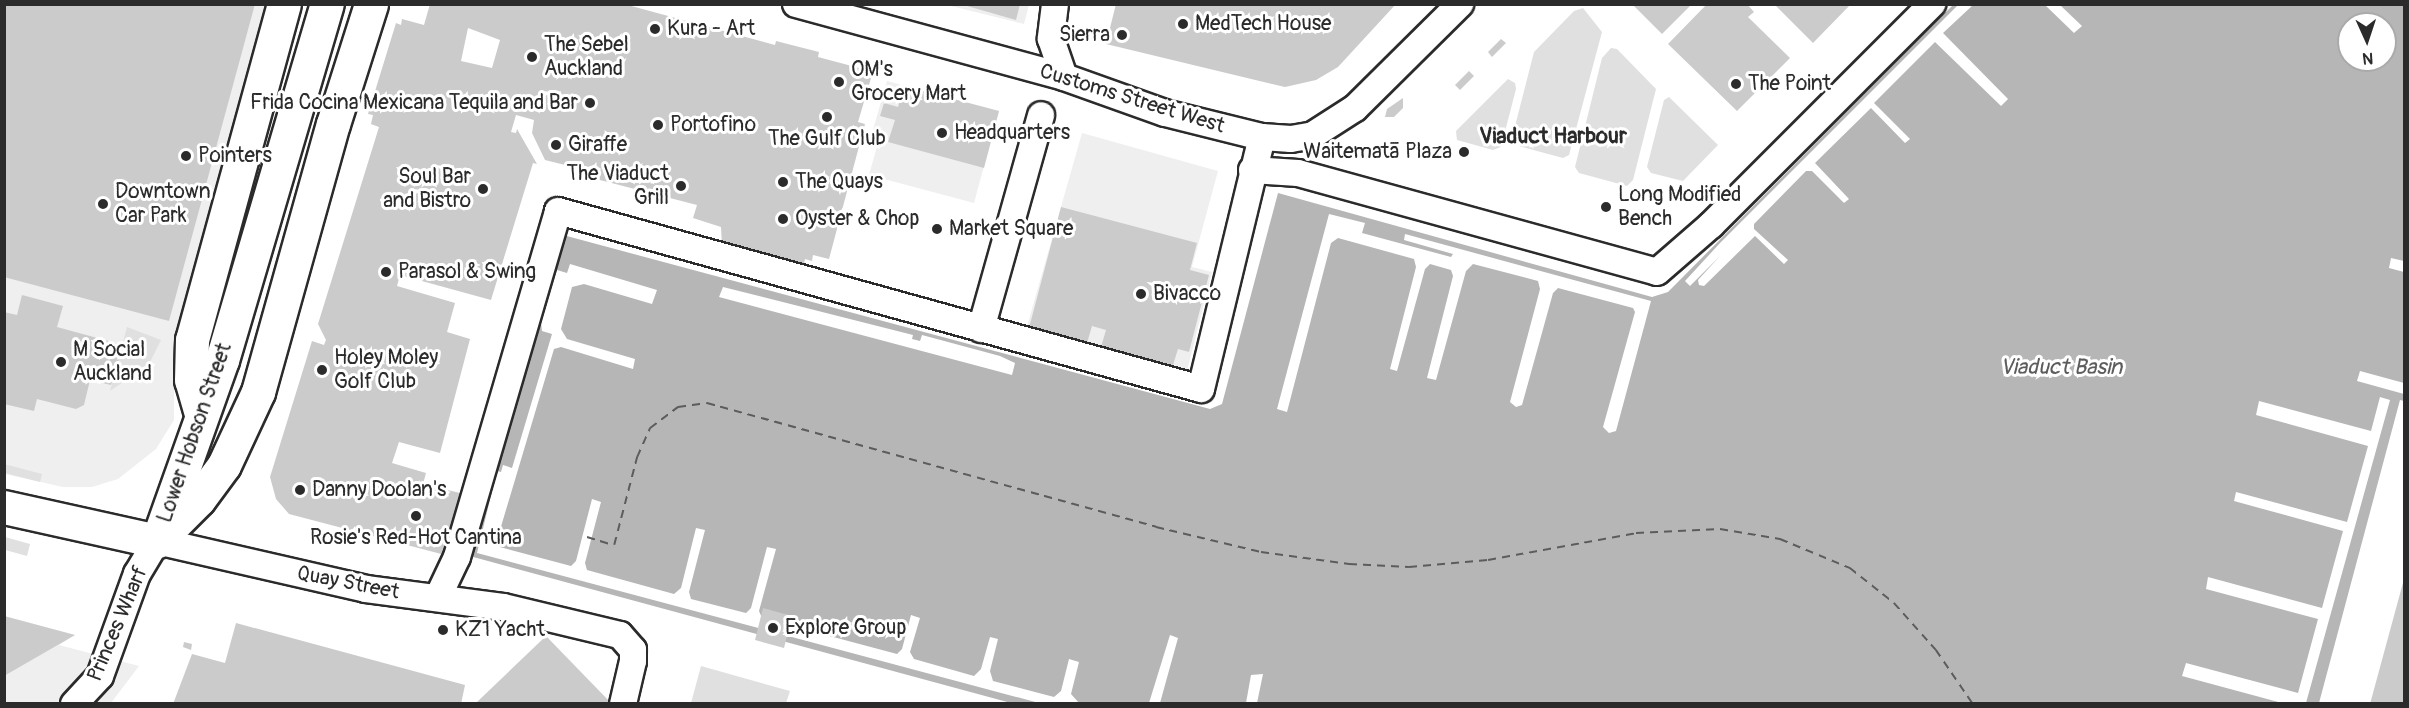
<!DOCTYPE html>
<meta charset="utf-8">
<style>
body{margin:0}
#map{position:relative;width:2409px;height:708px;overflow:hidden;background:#fff;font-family:Pangolin,sans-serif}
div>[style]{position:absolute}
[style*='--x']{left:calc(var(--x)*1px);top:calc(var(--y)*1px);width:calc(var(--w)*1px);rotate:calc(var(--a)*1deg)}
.built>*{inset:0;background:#efefef}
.green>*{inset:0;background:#e0e0e0}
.water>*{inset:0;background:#b6b6b6}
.pier>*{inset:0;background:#fff}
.ferry>*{height:1.5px;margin-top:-0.75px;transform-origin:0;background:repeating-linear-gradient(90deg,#5c5c5c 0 8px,transparent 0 14px)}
.building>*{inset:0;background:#cbcbcb}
.roads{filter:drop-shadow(2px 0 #2b2b2b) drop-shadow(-2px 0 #2b2b2b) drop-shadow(0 2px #2b2b2b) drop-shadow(0 -2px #2b2b2b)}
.street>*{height:26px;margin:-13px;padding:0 13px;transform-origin:13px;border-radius:13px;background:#fff}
.secondary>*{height:33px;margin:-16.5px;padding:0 16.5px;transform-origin:16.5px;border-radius:16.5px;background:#fff}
.dots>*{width:16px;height:16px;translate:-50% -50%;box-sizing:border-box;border:3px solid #fff;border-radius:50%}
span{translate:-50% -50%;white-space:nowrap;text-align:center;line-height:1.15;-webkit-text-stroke:6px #fff;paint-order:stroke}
.poi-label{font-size:21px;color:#2b2b2b}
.left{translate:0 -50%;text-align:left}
.right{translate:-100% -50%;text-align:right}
.street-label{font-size:21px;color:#2b2b2b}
.neighbourhood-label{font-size:22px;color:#2b2b2b;font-weight:700}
.water-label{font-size:22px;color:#5c5c5c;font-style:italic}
.frame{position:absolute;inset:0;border:6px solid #2b2b2b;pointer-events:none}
.north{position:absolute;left:2337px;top:12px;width:60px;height:60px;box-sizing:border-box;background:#fff;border:2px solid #aaa;border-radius:50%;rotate:177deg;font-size:16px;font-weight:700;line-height:24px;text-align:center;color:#2b2b2b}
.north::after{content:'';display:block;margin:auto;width:21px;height:27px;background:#2b2b2b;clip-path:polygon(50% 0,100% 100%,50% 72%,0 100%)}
</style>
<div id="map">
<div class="built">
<div style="clip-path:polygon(5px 5px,271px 5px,174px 373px,174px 420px,156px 449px,118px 479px,92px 487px,63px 487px,5px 474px)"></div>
<div style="clip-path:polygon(947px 5px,1029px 5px,1024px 24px)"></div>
<div style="clip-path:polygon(887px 81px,999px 111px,974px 203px,869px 175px,878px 143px,870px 140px)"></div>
<div style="clip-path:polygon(1082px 133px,1218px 171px,1192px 267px,1212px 272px,1187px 371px,1026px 330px)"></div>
<div style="clip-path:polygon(4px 616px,75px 635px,59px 645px,139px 666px,111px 703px,5px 703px)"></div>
</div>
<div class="green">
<div style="clip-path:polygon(1583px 8px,1602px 32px,1569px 155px,1563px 158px,1515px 145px,1512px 138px,1534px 52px,1574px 11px)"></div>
<div style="clip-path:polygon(1611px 48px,1617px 49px,1656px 89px,1633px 180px,1627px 186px,1579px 173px,1575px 167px,1602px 58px)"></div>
<div style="clip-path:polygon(1508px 79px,1515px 83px,1516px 89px,1501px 147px,1493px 150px,1457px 140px,1456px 131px)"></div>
<div style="clip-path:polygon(1669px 97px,1718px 145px,1683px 181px,1651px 173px,1647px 167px,1664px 100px)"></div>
<div style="clip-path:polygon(127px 327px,161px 340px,149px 364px,110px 391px)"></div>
<div style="clip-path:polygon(4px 464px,42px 474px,40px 482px,5px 473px)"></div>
<div style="clip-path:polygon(5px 537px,30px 544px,27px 556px,5px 550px)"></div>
<div style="clip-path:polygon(701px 666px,790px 691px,786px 703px,691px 703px)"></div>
</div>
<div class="water">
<div style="clip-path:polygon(evenodd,1953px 5px,2404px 5px,2404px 401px,2400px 400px,2319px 703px,1011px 703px,466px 555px,563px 235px,1210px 409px,1222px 404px,1278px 193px,1652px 297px,1668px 292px,1953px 5px,2349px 24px,2385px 24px,2385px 60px,2349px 60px,2349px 24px)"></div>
</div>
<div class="pier">
<div style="clip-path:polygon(1958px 5px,1973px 5px,1943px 33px,2008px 99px,2001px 106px,1935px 42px,1874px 103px,1910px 139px,1905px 143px,1871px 108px,1815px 163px,1849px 199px,1844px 203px,1812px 171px,1806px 171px,1754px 224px,1754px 229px,1788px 260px,1784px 264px,1755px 236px,1704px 286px,1699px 285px,1698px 280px,1720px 256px,1690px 286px,1685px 281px,1720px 243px)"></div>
<div style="clip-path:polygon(2045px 5px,2060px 5px,2082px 26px,2074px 33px)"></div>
<div style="clip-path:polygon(1329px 214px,1365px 223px,1362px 233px,1451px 257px,1453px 254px,1404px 240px,1405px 234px,1651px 301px,1616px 431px,1609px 433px,1603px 427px,1635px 312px,1633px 308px,1558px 288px,1553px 293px,1522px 405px,1516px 407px,1510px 402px,1540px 289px,1538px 281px,1473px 264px,1466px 271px,1436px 380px,1427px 378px,1453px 276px,1451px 270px,1430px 264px,1425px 269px,1397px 371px,1390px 369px,1416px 267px,1414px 259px,1338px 238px,1331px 243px,1287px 412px,1277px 409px)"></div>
<div style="clip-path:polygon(2391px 258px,2404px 261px,2404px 272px,2389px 268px)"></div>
<div style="clip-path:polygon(570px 264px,657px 290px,652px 304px,584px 284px,572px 287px,561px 329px,567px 339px,635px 359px,633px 369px,561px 347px,554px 349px,497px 540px,500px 547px,571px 566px,576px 561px,592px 499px,601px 502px,585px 563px,587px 570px,674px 594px,681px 588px,696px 528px,705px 530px,689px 592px,691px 599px,746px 613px,751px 608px,767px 547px,776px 549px,759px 611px,762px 618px,897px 654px,902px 649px,911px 615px,920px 618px,910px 652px,914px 659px,974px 676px,981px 669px,990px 637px,998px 639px,990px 671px,993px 681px,1054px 697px,1061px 691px,1069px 659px,1079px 662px,1071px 694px,1079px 703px,1039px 703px,477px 553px,497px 471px,501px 472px,503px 465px,512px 468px,552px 334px,542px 331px,541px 323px,557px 270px,567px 273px)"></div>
<div style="clip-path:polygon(723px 287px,913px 335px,912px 339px,920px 341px,922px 335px,1000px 356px,1015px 363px,1012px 375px,719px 297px)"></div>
<div style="clip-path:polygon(2360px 371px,2404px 383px,2404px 394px,2357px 381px)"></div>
<div style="clip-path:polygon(2380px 397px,2390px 400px,2306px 703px,2282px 703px,2182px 676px,2186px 663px,2298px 693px,2318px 619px,2206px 589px,2208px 577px,2322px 608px,2343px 531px,2234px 501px,2236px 492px,2347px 522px,2368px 446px,2256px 415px,2259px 401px,2371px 431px)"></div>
<div style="clip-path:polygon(1170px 635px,1178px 638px,1160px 703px,1149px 703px)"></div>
<div style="clip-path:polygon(1263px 674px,1257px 703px,1246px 703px,1251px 675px)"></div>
</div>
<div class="ferry">
<div style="--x:587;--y:537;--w:28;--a:17"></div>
<div style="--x:614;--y:545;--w:91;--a:-75.4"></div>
<div style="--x:637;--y:457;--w:32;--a:-66"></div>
<div style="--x:650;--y:428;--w:35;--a:-37"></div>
<div style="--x:678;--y:407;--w:29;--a:-8"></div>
<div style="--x:707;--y:403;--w:466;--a:15.4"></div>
<div style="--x:1156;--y:527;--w:108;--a:13.4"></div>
<div style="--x:1261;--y:552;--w:89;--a:7.8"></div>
<div style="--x:1349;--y:564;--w:60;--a:2.9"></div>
<div style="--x:1409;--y:567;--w:79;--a:-5.1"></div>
<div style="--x:1488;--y:560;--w:150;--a:-10.3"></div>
<div style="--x:1636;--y:533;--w:84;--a:-2.7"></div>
<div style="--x:1720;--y:529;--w:61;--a:9.5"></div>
<div style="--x:1780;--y:539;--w:76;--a:22.5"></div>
<div style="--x:1850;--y:568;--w:56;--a:38.5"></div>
<div style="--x:1894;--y:603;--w:63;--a:48.2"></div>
<div style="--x:1936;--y:650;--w:65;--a:55.6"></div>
</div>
<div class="building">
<div style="clip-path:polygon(4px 4px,255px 4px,169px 321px,4px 277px)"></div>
<div style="clip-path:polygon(evenodd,430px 4px,624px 4px,775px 45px,776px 41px,819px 52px,818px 57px,863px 69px,861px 75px,871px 78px,858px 122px,865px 124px,829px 259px,813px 255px,812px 261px,805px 259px,803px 268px,722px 246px,721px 227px,693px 218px,697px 205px,596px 179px,597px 173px,545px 160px,532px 133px,534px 120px,516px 115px,511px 132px,516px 133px,517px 129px,537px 164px,533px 163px,491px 300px,400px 275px,397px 286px,455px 303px,447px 332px,470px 339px,440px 453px,399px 442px,392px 463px,426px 473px,423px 484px,460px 493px,445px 555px,289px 514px,276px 499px,270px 477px,312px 341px,324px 345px,326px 340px,318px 324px,379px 127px,371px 124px,373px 115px,368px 114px,396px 23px,401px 25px,402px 19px,424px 25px,430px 4px,468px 28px,500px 40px,492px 68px,461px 61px,468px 28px)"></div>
<div style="clip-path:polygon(960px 4px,1020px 4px,1016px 20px)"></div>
<div style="clip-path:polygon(1116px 4px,1396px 4px,1338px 67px,1316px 80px,1285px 87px,1106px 44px)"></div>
<div style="clip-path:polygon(1632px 4px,1692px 4px,1662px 34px)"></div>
<div style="clip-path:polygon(1707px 4px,1747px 4px,1754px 12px,1748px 17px,1790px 58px,1737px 111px,1668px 44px)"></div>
<div style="clip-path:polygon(1774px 4px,1851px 4px,1813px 43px)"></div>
<div style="clip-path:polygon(1501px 39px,1506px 43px,1492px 57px,1488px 52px)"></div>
<div style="clip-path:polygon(1469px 71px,1474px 76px,1460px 90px,1455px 85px)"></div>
<div style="clip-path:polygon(904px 86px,999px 111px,984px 168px,888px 142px,895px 120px,880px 116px,884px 103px,898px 107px)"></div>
<div style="clip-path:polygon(1403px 98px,1403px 108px,1394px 117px,1385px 117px,1387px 109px)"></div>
<div style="clip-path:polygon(1061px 207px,1197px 243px,1190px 270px,1209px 275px,1189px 352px,1178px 349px,1173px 365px,1101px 347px,1106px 330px,1092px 326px,1087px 343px,1029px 328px)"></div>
<div style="clip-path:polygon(22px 295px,63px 306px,57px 327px,123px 345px,111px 385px,90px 380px,84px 405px,76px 409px,37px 399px,34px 411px,4px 404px,4px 312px,17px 315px)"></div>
<div style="clip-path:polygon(2404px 579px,2404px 704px,2370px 704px)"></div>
<div style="clip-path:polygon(763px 608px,792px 616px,784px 648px,755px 640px)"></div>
<div style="clip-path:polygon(4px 616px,75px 635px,4px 676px)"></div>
<div style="clip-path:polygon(236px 623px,465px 685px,461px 704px,173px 704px,192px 654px,225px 663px)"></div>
<div style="clip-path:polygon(546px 636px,612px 704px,479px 704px,477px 702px)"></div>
<div style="clip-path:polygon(184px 642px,192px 644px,191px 650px,183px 647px)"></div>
</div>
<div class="roads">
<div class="street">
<div style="--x:796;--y:4;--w:278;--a:15.2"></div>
<div style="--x:1064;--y:77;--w:107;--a:19.6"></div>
<div style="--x:1165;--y:113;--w:100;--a:13.9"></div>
<div style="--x:1262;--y:137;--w:29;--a:4"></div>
<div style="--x:1291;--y:139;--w:22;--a:-10"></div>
<div style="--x:1313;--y:135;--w:50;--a:-32.7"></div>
<div style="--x:1355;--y:108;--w:148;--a:-44.7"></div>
<div style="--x:1055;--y:4;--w:35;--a:97"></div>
<div style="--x:1051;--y:39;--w:40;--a:71.1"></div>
<div style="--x:1252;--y:170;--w:46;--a:3.7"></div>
<div style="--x:1298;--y:173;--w:372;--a:15.4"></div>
<div style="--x:1657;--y:272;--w:72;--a:-41"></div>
<div style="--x:1711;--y:225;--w:313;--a:-45"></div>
<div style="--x:981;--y:329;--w:222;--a:-74.3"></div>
<div style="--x:438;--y:597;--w:44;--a:-64.6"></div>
<div style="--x:457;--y:557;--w:360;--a:-73.7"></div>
<div style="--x:558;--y:211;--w:667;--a:15.47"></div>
<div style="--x:1201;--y:389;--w:259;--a:-76.4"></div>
<div style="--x:74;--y:704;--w:38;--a:-47"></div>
<div style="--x:100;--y:676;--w:109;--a:-70.1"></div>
<div style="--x:137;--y:574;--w:39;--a:-59"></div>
<div style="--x:157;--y:541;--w:214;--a:12.9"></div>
<div style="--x:366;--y:589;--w:138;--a:7.5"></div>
<div style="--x:503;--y:607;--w:120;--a:13.5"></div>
<div style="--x:620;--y:635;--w:20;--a:49"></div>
<div style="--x:633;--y:650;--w:11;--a:90"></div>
<div style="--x:633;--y:661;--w:44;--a:103.1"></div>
</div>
<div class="secondary">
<div style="--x:201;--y:414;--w:35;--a:-106"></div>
<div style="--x:191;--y:380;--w:40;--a:-88.6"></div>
<div style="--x:192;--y:340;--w:348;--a:-74.7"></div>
<div style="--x:4;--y:507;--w:157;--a:12.5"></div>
<div style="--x:160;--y:534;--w:185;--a:-70.4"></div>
<div style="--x:222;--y:360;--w:371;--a:-73.6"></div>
<div style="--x:157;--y:541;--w:59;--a:-45"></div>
<div style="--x:199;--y:499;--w:42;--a:-53.7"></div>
<div style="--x:224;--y:465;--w:81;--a:-65"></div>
<div style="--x:258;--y:392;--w:278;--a:-74.4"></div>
<div style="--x:333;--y:124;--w:126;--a:-72.4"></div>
</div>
</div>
<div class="dots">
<div style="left:1183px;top:24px;background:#2b2b2b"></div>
<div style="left:655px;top:29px;background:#2b2b2b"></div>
<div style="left:1122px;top:35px;background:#2b2b2b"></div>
<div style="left:532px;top:57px;background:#2b2b2b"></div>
<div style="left:839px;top:82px;background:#2b2b2b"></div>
<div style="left:1736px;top:84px;background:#2b2b2b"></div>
<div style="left:590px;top:103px;background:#2b2b2b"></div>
<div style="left:827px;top:117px;background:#2b2b2b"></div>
<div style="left:658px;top:125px;background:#2b2b2b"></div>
<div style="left:942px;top:133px;background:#2b2b2b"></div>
<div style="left:556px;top:145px;background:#2b2b2b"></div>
<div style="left:1464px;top:152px;background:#2b2b2b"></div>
<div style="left:186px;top:156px;background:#2b2b2b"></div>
<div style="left:783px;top:182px;background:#2b2b2b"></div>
<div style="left:681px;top:186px;background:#2b2b2b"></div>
<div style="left:483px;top:189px;background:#2b2b2b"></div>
<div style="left:103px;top:204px;background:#2b2b2b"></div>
<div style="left:1606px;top:207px;background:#2b2b2b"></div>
<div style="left:783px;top:219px;background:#2b2b2b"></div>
<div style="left:937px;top:229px;background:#2b2b2b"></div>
<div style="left:386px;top:272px;background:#2b2b2b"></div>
<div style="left:1141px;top:294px;background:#2b2b2b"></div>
<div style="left:61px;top:362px;background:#2b2b2b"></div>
<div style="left:322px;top:370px;background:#2b2b2b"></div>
<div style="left:300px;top:490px;background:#2b2b2b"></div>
<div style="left:416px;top:516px;background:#2b2b2b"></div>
<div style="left:773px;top:628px;background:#2b2b2b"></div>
<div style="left:443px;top:630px;background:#2b2b2b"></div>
</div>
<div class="poi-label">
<span class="left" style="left:1195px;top:24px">MedTech House</span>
<span class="left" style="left:667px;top:29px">Kura - Art</span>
<span class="right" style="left:1110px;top:35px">Sierra</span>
<span class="left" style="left:544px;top:57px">The Sebel<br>Auckland</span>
<span class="left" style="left:851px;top:82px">OM's<br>Grocery Mart</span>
<span class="left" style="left:1748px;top:84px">The Point</span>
<span class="right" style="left:578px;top:103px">Frida Cocina Mexicana Tequila and Bar</span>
<span class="left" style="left:670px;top:125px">Portofino</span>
<span class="left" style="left:954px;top:133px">Headquarters</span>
<span style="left:827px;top:139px">The Gulf Club</span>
<span class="left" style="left:568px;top:145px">Giraffe</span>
<span class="right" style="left:1452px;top:152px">Waitematā Plaza</span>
<span class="left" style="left:198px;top:156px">Pointers</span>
<span class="right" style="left:669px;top:186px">The Viaduct<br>Grill</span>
<span class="right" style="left:471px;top:189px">Soul Bar<br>and Bistro</span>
<span class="left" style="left:795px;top:182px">The Quays</span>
<span class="left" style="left:115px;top:204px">Downtown<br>Car Park</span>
<span class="left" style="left:1618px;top:207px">Long Modified<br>Bench</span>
<span class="left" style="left:795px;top:219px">Oyster &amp; Chop</span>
<span class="left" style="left:949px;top:229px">Market Square</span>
<span class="left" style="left:398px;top:272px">Parasol &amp; Swing</span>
<span class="left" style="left:1153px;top:294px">Bivacco</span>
<span class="left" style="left:73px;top:362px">M Social<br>Auckland</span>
<span class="left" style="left:334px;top:370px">Holey Moley<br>Golf Club</span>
<span class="left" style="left:312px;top:490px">Danny Doolan's</span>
<span style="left:416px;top:538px">Rosie's Red-Hot Cantina</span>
<span class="left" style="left:785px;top:628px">Explore Group</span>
<span class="left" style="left:455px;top:630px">KZ1 Yacht</span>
</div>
<div class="street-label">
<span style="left:1132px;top:99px;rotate:17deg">Customs Street West</span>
<span style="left:195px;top:433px;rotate:-71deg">Lower Hobson Street</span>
<span style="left:348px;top:583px;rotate:11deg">Quay Street</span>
<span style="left:118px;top:624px;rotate:-67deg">Princes Wharf</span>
</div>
<div class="neighbourhood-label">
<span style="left:1553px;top:137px">Viaduct Harbour</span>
</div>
<div class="water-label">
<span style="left:2061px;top:368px">Viaduct Basin</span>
</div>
<div class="frame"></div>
<div class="north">N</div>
</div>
